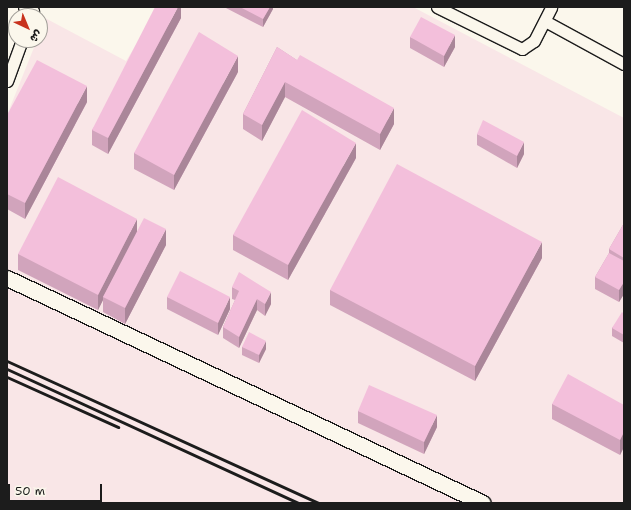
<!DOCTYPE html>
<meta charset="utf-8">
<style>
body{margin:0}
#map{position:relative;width:631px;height:510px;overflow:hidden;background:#fbf7ec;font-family:"Shantell Sans","Playpen Sans Arabic",sans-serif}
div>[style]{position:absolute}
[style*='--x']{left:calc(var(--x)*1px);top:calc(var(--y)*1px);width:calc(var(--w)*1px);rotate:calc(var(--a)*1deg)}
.built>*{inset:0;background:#f9e6e7}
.roads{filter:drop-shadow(1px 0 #1c1c1c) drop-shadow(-1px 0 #1c1c1c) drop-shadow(0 1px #1c1c1c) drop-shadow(0 -1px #1c1c1c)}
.street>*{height:11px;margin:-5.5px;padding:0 5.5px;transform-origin:5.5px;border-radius:5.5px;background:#fbf7ec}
.secondary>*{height:15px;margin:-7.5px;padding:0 7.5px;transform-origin:7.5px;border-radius:7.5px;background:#fbf7ec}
.rail>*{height:3px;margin:-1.5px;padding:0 1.5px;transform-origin:1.5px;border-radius:1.5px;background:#1c1c1c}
.wall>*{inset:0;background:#d1a4bc}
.shaded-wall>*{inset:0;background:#aa8699}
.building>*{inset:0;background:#f3bfdb}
span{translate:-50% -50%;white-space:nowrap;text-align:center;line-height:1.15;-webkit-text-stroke:4px #fbf7ec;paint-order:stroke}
.frame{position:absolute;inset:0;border:8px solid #1c1c1c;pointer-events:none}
.north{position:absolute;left:8px;top:8px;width:40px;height:40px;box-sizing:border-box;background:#fbf7ec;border:1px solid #a29f99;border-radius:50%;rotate:136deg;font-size:11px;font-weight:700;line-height:16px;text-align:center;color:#1c1c1c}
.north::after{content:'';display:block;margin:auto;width:14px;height:18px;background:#c8321e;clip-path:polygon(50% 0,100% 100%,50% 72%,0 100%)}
.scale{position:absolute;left:8px;top:484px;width:94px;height:18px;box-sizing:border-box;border:2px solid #1c1c1c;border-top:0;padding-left:5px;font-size:12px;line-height:14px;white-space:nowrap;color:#1c1c1c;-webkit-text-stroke:3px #fbf7ec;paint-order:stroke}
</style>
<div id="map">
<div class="built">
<div style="clip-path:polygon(159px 7px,413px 7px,624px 118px,624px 503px,7px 503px,7px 115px,37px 40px,40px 40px,40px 31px,45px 18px,126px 61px)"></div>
</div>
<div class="roads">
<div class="street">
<div style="--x:24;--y:7;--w:10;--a:24"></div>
<div style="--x:437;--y:7;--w:95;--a:26.3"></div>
<div style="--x:522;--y:49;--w:14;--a:-34"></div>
<div style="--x:534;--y:41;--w:38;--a:-63"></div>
<div style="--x:545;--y:21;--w:90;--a:28.6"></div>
<div style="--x:7;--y:81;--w:44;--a:-69.9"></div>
</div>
<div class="secondary">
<div style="--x:7;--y:278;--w:526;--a:25.3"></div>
</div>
</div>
<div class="rail">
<div style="--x:7;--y:361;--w:342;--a:24.5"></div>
<div style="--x:7;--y:369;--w:321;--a:24.7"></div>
<div style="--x:7;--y:377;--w:122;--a:24.2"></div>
</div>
<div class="wall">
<div style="clip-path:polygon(181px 7px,181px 18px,108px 154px,92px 145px,92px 130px)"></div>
<div style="clip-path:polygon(224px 7px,273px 7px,273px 9px,263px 27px)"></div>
<div style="clip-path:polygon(410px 37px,455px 47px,444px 67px,410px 48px)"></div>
<div style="clip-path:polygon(277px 47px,394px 124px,380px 150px,285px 97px,262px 141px,243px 129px,243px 114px)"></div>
<div style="clip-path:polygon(238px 72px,174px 190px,134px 169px,134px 153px)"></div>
<div style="clip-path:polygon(87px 102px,25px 219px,7px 209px,7px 115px)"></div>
<div style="clip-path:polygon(477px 134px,524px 154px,517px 168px,477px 145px)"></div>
<div style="clip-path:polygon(356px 158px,288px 280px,233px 250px,233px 235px)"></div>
<div style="clip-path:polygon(624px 223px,624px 294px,619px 302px,595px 289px,595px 277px,609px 253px,609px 249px)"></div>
<div style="clip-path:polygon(137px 231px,166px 245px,125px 324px,103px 312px,103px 300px,98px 310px,18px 270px,18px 254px)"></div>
<div style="clip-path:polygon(542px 258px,475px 381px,330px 305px,330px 290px)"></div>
<div style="clip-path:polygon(232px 287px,271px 304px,265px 316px,257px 310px,239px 348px,223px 338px,223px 327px,235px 300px,232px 299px)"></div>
<div style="clip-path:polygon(167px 297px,230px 309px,218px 335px,167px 309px)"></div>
<div style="clip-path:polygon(624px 314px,624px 343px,612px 336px,612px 328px)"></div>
<div style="clip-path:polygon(242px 347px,266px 349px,259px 363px,242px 355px)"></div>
<div style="clip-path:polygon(552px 404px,624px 405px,624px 447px,620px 455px,552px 419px)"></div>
<div style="clip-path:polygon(358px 411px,437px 427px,424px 454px,358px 423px)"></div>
</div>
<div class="shaded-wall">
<div style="clip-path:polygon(178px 7px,181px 7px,181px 18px,108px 154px,108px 138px)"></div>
<div style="clip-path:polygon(270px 7px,273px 7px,273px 9px,263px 27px,263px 19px)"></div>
<div style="clip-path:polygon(455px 35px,455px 47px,444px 67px,444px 56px)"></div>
<div style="clip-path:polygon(238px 56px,238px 72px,174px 190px,174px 175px)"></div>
<div style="clip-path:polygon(285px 82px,285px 97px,262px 141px,262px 125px)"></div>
<div style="clip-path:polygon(87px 86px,87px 102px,25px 219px,25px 203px)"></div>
<div style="clip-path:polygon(394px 108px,394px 124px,380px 150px,380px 134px)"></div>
<div style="clip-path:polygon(524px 142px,524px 154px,517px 168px,517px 156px)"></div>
<div style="clip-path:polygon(356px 143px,356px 158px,288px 280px,288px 265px)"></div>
<div style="clip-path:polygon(137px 219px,137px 234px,103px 297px,103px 300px,98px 310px,98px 295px)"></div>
<div style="clip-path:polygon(166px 229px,166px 245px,125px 324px,125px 308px)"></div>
<div style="clip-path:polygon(542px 242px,542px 258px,475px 381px,475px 366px)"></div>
<div style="clip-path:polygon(624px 282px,624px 294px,619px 302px,619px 290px)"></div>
<div style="clip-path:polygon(271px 292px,271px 304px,265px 316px,265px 304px)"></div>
<div style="clip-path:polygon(230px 297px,230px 309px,218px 335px,218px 323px)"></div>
<div style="clip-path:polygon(257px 299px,257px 310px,239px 348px,239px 337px)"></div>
<div style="clip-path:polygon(266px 341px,266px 349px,259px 363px,259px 355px)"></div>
<div style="clip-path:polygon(437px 415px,437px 427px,424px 454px,424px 442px)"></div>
<div style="clip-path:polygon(624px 432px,624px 447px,620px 455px,620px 440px)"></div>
</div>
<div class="building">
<div style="clip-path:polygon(155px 7px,178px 7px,108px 138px,92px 130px)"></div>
<div style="clip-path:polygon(240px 7px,270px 7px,263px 19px)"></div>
<div style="clip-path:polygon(421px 17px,455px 35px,444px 56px,410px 37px)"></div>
<div style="clip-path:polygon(199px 32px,238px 56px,174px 175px,134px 153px)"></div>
<div style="clip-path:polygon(277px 47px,297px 60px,300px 55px,394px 108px,380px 134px,285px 82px,262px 125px,243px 114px)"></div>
<div style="clip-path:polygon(37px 60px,87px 86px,25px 203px,7px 194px,7px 115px)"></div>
<div style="clip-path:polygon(302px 110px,356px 143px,288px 265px,233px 235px)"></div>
<div style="clip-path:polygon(483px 120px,524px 142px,517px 156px,477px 134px)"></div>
<div style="clip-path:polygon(397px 164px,542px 242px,475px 366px,330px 290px)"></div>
<div style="clip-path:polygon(58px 177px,137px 219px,98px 295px,18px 254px)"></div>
<div style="clip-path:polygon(144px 218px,166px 229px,125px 308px,103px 297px)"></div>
<div style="clip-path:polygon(624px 223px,624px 258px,609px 249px)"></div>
<div style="clip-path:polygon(609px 253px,624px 261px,624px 282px,619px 290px,595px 277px)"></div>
<div style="clip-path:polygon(180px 271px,230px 297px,218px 323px,167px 297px)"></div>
<div style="clip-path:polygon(239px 272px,271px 292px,265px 304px,257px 299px,239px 337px,223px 327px,239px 291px,232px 287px)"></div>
<div style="clip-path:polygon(622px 312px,624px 314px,624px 335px,612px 328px)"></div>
<div style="clip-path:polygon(249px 332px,266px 341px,259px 355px,242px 347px)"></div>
<div style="clip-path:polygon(568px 374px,624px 405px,624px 432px,620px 440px,552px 404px)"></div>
<div style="clip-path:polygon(369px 385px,437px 415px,424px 442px,358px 411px)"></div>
</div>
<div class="frame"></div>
<div class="north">ش</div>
<div class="scale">50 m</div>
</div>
